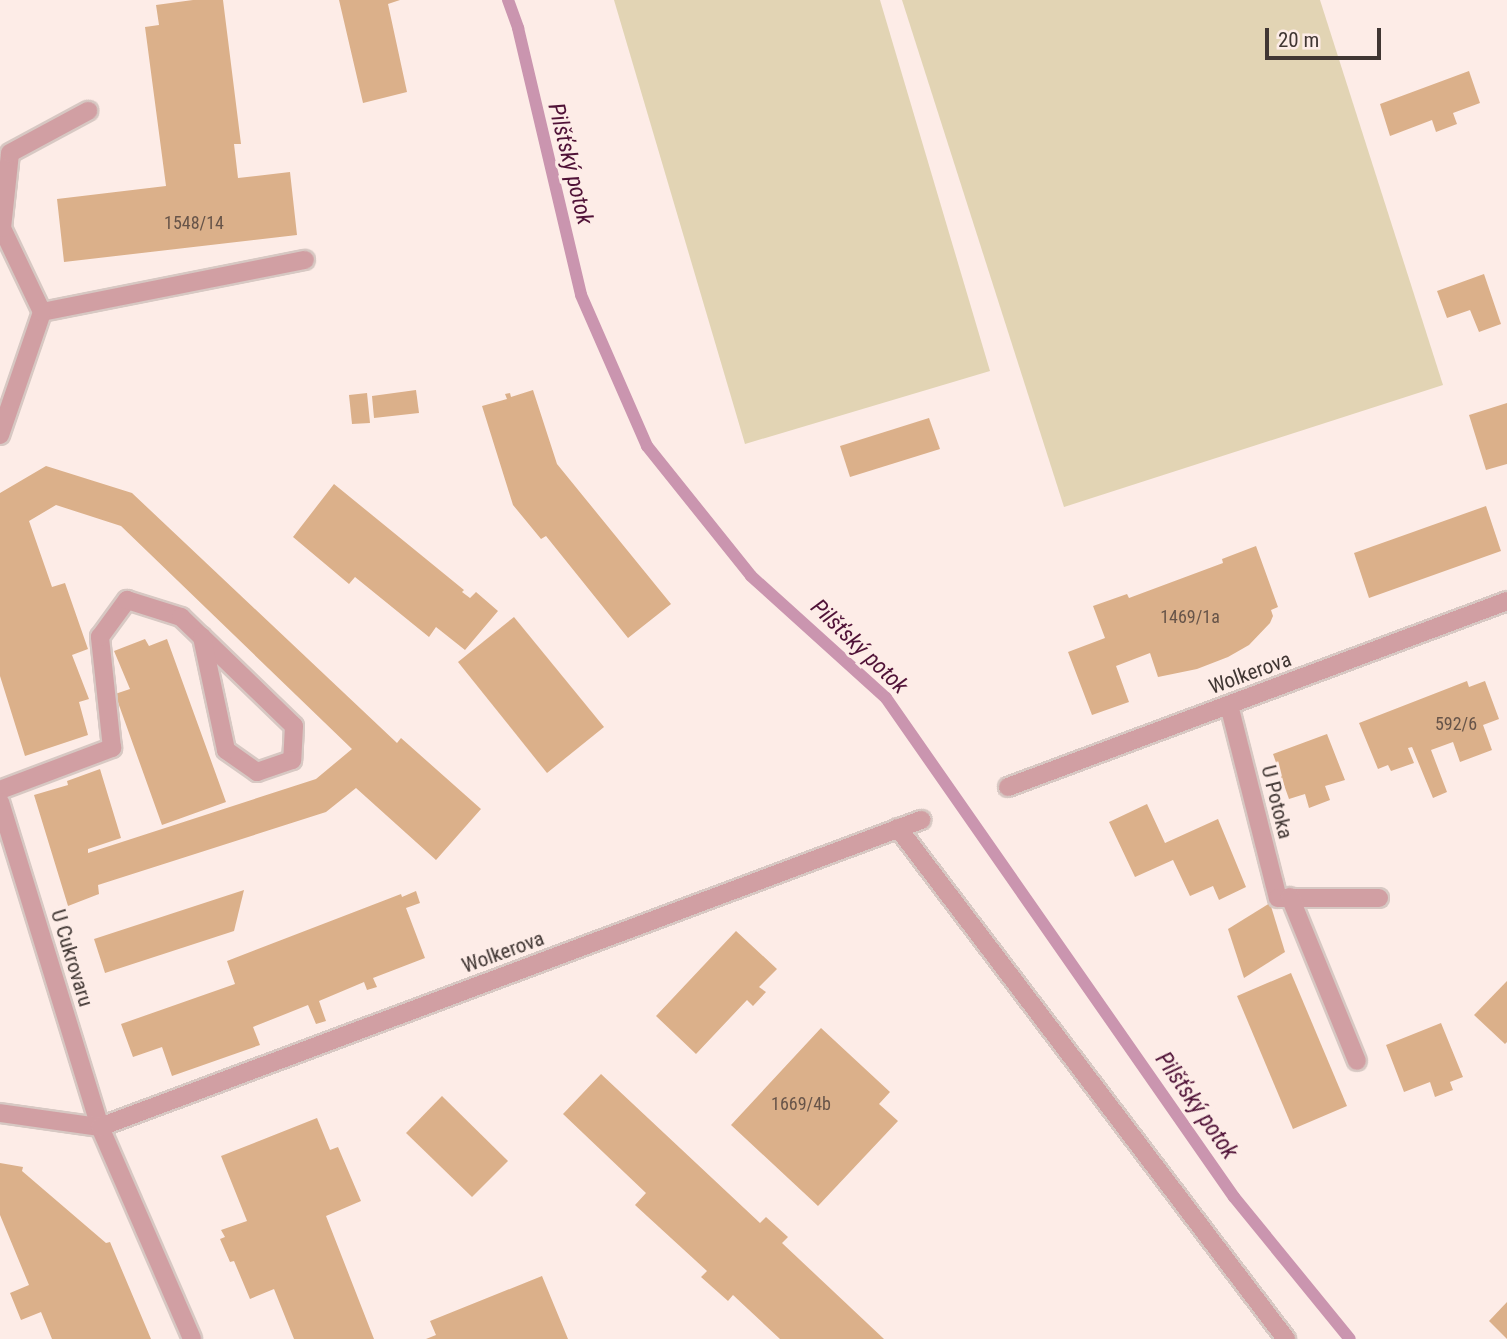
<!DOCTYPE html>
<meta charset="utf-8">
<style>
body{margin:0}
#map{position:relative;width:1507px;height:1339px;overflow:hidden;background:#fdece7;font-family:"Roboto Condensed",sans-serif}
div>[style]{position:absolute}
[style*='--x']{left:calc(var(--x)*1px);top:calc(var(--y)*1px);width:calc(var(--w)*1px);rotate:calc(var(--a)*1deg)}
.green>*{inset:0;background:#e2d4b4}
.stream>*{height:12px;margin:-6px;padding:0 6px;transform-origin:6px;border-radius:6px;background:#ca95af}
.building>*{inset:0;background:#dbb08a}
.roads{filter:drop-shadow(2px 0 #d7c8c3) drop-shadow(-2px 0 #d7c8c3) drop-shadow(0 2px #d7c8c3) drop-shadow(0 -2px #d7c8c3)}
.minor>*{height:18px;margin:-9px;padding:0 9px;transform-origin:9px;border-radius:9px;background:#d19fa3}
span{translate:-50% -50%;white-space:nowrap;text-align:center;line-height:1.15;-webkit-text-stroke:6px #fdece7;paint-order:stroke}
.number-label{font-size:18px;color:#675449}
.number-label span{-webkit-text-stroke-width:0}
.street-label{font-size:21px;color:#403633}
.water-label{font-size:23px;color:#501237;font-style:italic}
.scale{position:absolute;left:1265px;top:28px;width:116px;height:32px;box-sizing:border-box;border:4px solid #403633;border-top:0;padding-left:9px;font-size:21px;line-height:24px;white-space:nowrap;color:#403633;-webkit-text-stroke:5px #fdece7;paint-order:stroke}
</style>
<div id="map">
<div class="green">
<div style="clip-path:polygon(614px 0,880px 0,990px 371px,745px 444px)"></div>
<div style="clip-path:polygon(902px 0,1320px 0,1443px 385px,1064px 507px)"></div>
</div>
<div class="stream">
<div style="--x:508;--y:0;--w:30;--a:70"></div>
<div style="--x:518;--y:28;--w:274;--a:76.7"></div>
<div style="--x:581;--y:295;--w:165;--a:66.4"></div>
<div style="--x:647;--y:446;--w:166;--a:51.3"></div>
<div style="--x:751;--y:576;--w:182;--a:42.1"></div>
<div style="--x:886;--y:698;--w:608;--a:55.11"></div>
<div style="--x:1234;--y:1197;--w:183;--a:50.8"></div>
</div>
<div class="building">
<div style="clip-path:polygon(193px 0,223px 0,241px 144px,234px 144px,238px 178px,290px 172px,297px 235px,64px 262px,57px 199px,166px 186px,145px 27px,159px 25px,156px 5px)"></div>
<div style="clip-path:polygon(339px 0,400px 0,388px 4px,407px 92px,363px 103px)"></div>
<div style="clip-path:polygon(1469px 71px,1480px 103px,1453px 113px,1457px 124px,1436px 132px,1432px 120px,1390px 136px,1380px 104px)"></div>
<div style="clip-path:polygon(1484px 274px,1501px 324px,1479px 332px,1470px 310px,1447px 318px,1437px 291px)"></div>
<div style="clip-path:polygon(416px 390px,419px 413px,374px 418px,372px 396px)"></div>
<div style="clip-path:polygon(533px 390px,557px 464px,671px 604px,628px 638px,546px 536px,541px 539px,513px 505px,482px 406px,507px 399px,505px 394px,510px 393px,511px 397px)"></div>
<div style="clip-path:polygon(367px 393px,370px 423px,352px 424px,349px 395px)"></div>
<div style="clip-path:polygon(1507px 403px,1507px 464px,1486px 470px,1469px 415px)"></div>
<div style="clip-path:polygon(929px 418px,940px 449px,850px 477px,840px 446px)"></div>
<div style="clip-path:polygon(46px 466px,132px 493px,397px 743px,401px 738px,481px 809px,436px 860px,356px 788px,326px 812px,98px 885px,99px 894px,68px 906px,34px 795px,68px 785px,67px 781px,100px 769px,121px 838px,88px 849px,88px 853px,316px 779px,352px 749px,121px 526px,56px 505px,29px 521px,52px 587px,65px 583px,88px 649px,72px 655px,89px 699px,79px 702px,88px 735px,25px 756px,0 676px,0 493px)"></div>
<div style="clip-path:polygon(334px 484px,464px 590px,462px 592px,470px 598px,476px 592px,498px 611px,465px 650px,436px 627px,429px 637px,355px 577px,349px 584px,293px 537px)"></div>
<div style="clip-path:polygon(1486px 506px,1501px 551px,1369px 598px,1354px 553px)"></div>
<div style="clip-path:polygon(1256px 546px,1278px 607px,1271px 610px,1273px 616px,1270px 623px,1249px 645px,1228px 657px,1197px 669px,1158px 677px,1150px 653px,1116px 666px,1129px 702px,1092px 715px,1068px 652px,1105px 638px,1093px 606px,1127px 594px,1129px 598px,1223px 563px,1222px 559px)"></div>
<div style="clip-path:polygon(514px 617px,604px 727px,547px 773px,458px 662px)"></div>
<div style="clip-path:polygon(145px 639px,149px 646px,167px 639px,226px 802px,162px 825px,115px 694px,130px 689px,114px 651px)"></div>
<div style="clip-path:polygon(1467px 681px,1469px 687px,1485px 681px,1499px 719px,1483px 725px,1492px 750px,1460px 762px,1453px 742px,1431px 750px,1447px 792px,1433px 798px,1412px 747px,1408px 748px,1414px 763px,1391px 771px,1388px 765px,1378px 769px,1359px 723px)"></div>
<div style="clip-path:polygon(1327px 734px,1345px 780px,1325px 786px,1330px 800px,1309px 808px,1305px 794px,1289px 799px,1273px 754px)"></div>
<div style="clip-path:polygon(1147px 804px,1165px 843px,1218px 819px,1246px 887px,1219px 900px,1213px 886px,1190px 896px,1173px 860px,1135px 877px,1109px 822px)"></div>
<div style="clip-path:polygon(244px 890px,234px 931px,105px 973px,94px 939px)"></div>
<div style="clip-path:polygon(416px 891px,420px 903px,406px 908px,425px 958px,373px 978px,377px 987px,367px 990px,364px 982px,319px 1001px,326px 1021px,316px 1024px,308px 1005px,253px 1027px,260px 1045px,172px 1076px,162px 1047px,133px 1057px,121px 1024px,235px 984px,227px 961px,401px 894px,402px 897px)"></div>
<div style="clip-path:polygon(1270px 903px,1285px 952px,1244px 978px,1228px 929px)"></div>
<div style="clip-path:polygon(736px 931px,777px 969px,759px 987px,766px 992px,753px 1006px,747px 1000px,696px 1054px,656px 1016px)"></div>
<div style="clip-path:polygon(1291px 973px,1347px 1106px,1293px 1129px,1237px 996px)"></div>
<div style="clip-path:polygon(1507px 981px,1507px 1042px,1505px 1044px,1474px 1015px)"></div>
<div style="clip-path:polygon(1441px 1023px,1463px 1077px,1450px 1082px,1453px 1090px,1435px 1097px,1430px 1082px,1404px 1092px,1386px 1045px)"></div>
<div style="clip-path:polygon(821px 1028px,890px 1092px,879px 1104px,898px 1121px,818px 1206px,731px 1125px)"></div>
<div style="clip-path:polygon(601px 1074px,760px 1223px,766px 1217px,788px 1237px,782px 1243px,884px 1339px,780px 1339px,733px 1295px,728px 1301px,701px 1277px,707px 1271px,635px 1205px,646px 1193px,563px 1114px)"></div>
<div style="clip-path:polygon(442px 1096px,508px 1161px,472px 1197px,406px 1133px)"></div>
<div style="clip-path:polygon(317px 1118px,330px 1150px,338px 1147px,361px 1201px,326px 1216px,374px 1339px,294px 1339px,274px 1289px,250px 1299px,234px 1261px,230px 1262px,220px 1239px,225px 1237px,221px 1230px,247px 1221px,221px 1156px)"></div>
<div style="clip-path:polygon(0 1163px,23px 1167px,22px 1171px,106px 1243px,110px 1242px,151px 1339px,52px 1339px,41px 1312px,21px 1320px,10px 1293px,29px 1285px,0 1215px)"></div>
<div style="clip-path:polygon(542px 1276px,568px 1339px,426px 1339px,436px 1335px,430px 1321px)"></div>
<div style="clip-path:polygon(1507px 1302px,1507px 1339px,1489px 1321px)"></div>
</div>
<div class="roads">
<div class="minor">
<div style="--x:42;--y:312;--w:268;--a:-11.2"></div>
<div style="--x:0;--y:435;--w:130;--a:-71.1"></div>
<div style="--x:42;--y:312;--w:93;--a:-115.5"></div>
<div style="--x:2;--y:228;--w:75;--a:-83.9"></div>
<div style="--x:10;--y:153;--w:89;--a:-28.3"></div>
<div style="--x:1229;--y:705;--w:199;--a:75.8"></div>
<div style="--x:1278;--y:898;--w:101;--a:0"></div>
<div style="--x:1008;--y:787;--w:533;--a:-20.44"></div>
<div style="--x:0;--y:790;--w:120;--a:-20.6"></div>
<div style="--x:112;--y:748;--w:112;--a:-96.2"></div>
<div style="--x:100;--y:637;--w:46;--a:-53.9"></div>
<div style="--x:127;--y:600;--w:57;--a:17.5"></div>
<div style="--x:181;--y:617;--w:29;--a:44"></div>
<div style="--x:202;--y:637;--w:128;--a:44.1"></div>
<div style="--x:294;--y:726;--w:34;--a:93"></div>
<div style="--x:292;--y:760;--w:37;--a:161"></div>
<div style="--x:257;--y:772;--w:38;--a:-145"></div>
<div style="--x:226;--y:750;--w:116;--a:-102"></div>
<div style="--x:0;--y:802;--w:340;--a:72.9"></div>
<div style="--x:100;--y:1127;--w:231;--a:66.5"></div>
<div style="--x:898;--y:828;--w:642;--a:52.79"></div>
<div style="--x:1290;--y:897;--w:177;--a:67.8"></div>
<div style="--x:0;--y:1113;--w:101;--a:8"></div>
<div style="--x:100;--y:1127;--w:877;--a:-20.5"></div>
</div>
</div>
<div class="number-label">
<span style="left:194px;top:223px">1548/14</span>
<span style="left:1190px;top:617px">1469/1a</span>
<span style="left:1456px;top:724px">592/6</span>
<span style="left:801px;top:1104px">1669/4b</span>
</div>
<div class="street-label">
<span style="left:1250px;top:673px;rotate:-20deg">Wolkerova</span>
<span style="left:1277px;top:802px;rotate:76deg">U Potoka</span>
<span style="left:503px;top:952px;rotate:-20deg">Wolkerova</span>
<span style="left:72px;top:958px;rotate:73deg">U Cukrovaru</span>
</div>
<div class="water-label">
<span style="left:570px;top:164px;rotate:76deg">Pilšťský potok</span>
<span style="left:859px;top:647px;rotate:44deg">Pilšťský potok</span>
<span style="left:1196px;top:1106px;rotate:55deg">Pilšťský potok</span>
</div>
<div class="scale">20 m</div>
</div>
